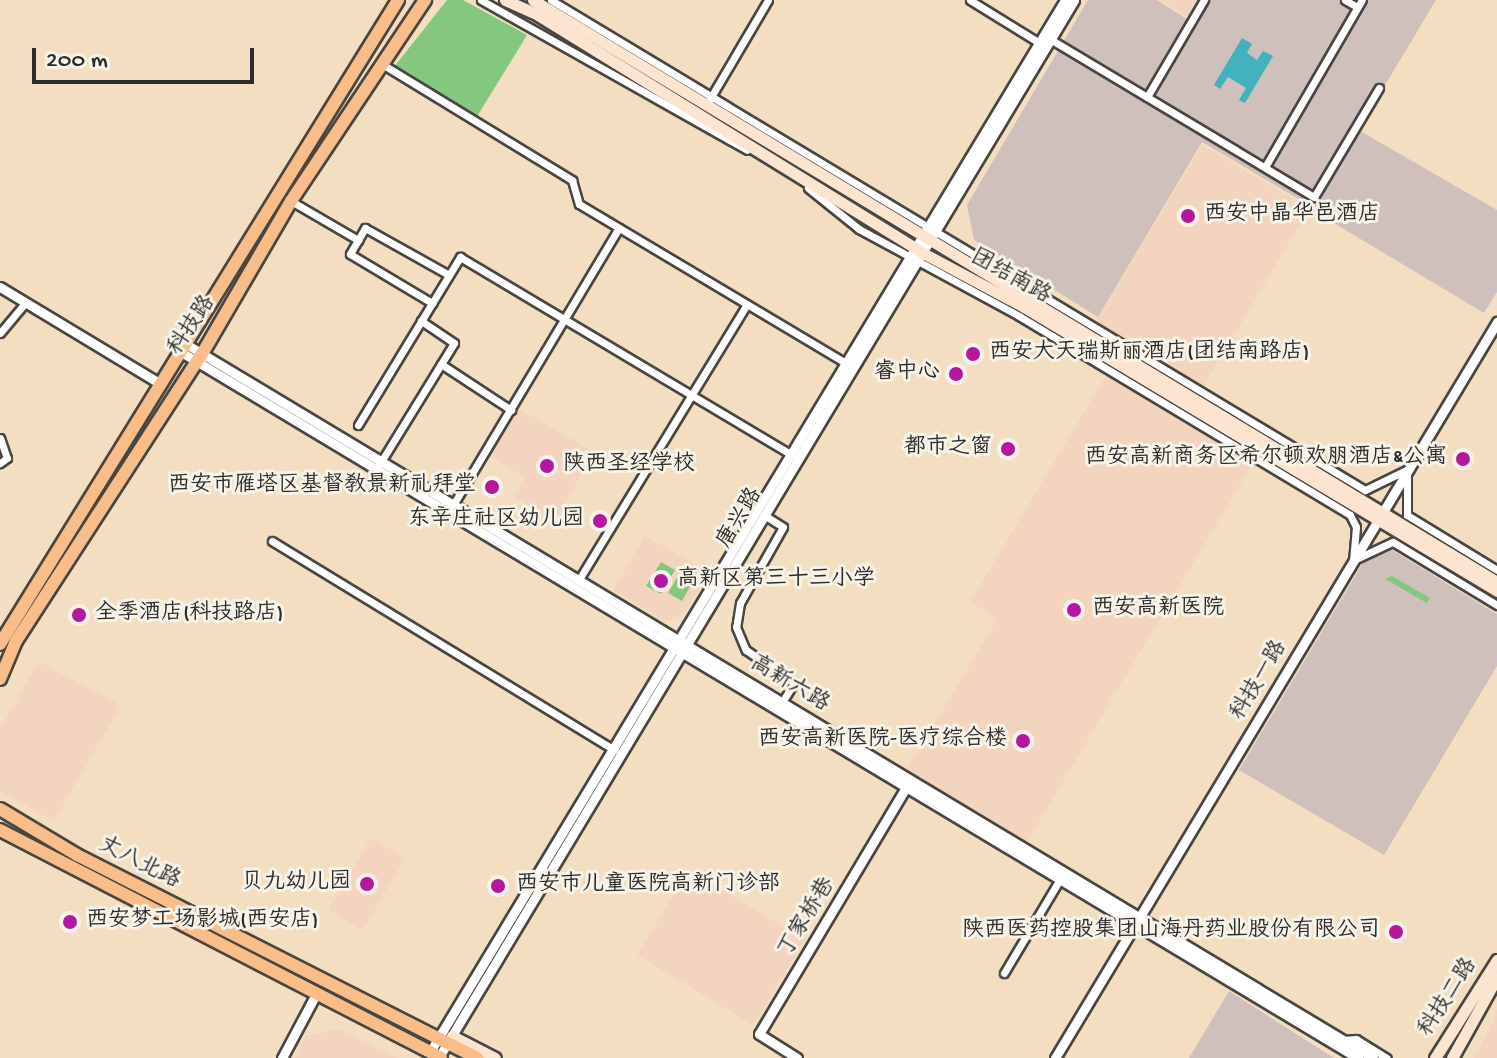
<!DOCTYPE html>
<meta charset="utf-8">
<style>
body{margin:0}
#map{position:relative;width:1497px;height:1058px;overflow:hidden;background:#f3dec1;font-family:"Gochi Hand","LXGW WenKai TC",sans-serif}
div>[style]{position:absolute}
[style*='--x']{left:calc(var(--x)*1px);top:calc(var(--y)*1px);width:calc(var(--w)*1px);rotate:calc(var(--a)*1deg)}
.built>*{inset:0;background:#f3d4bf}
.round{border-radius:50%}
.industrial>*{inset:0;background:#cfc0bb}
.green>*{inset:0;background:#84c77f}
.water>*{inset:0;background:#42b2bd}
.roads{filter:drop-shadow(2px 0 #494642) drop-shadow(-2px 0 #494642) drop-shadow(0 2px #494642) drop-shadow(0 -2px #494642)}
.minor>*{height:7px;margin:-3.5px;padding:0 3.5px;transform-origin:3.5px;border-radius:3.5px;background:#fff}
.tertiary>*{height:9px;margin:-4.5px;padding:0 4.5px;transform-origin:4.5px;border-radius:4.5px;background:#fff}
.secondary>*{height:11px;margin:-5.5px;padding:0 5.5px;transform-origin:5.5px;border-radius:5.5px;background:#fce5d0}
.primary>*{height:12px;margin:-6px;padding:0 6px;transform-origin:6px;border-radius:6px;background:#f8bd89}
.dots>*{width:22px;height:22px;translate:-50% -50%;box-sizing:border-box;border:4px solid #f7f3e8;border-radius:50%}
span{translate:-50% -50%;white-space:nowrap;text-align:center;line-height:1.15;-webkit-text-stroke:6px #f7f3e8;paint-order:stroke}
.poi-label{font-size:22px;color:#2b2b2b}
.left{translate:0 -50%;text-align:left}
.right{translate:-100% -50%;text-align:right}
.street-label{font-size:22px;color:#2b2b2b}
.scale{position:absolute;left:32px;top:48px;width:222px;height:36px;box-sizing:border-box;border:4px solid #2b2b2b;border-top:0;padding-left:10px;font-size:24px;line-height:28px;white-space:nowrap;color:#2b2b2b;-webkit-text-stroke:6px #f7f3e8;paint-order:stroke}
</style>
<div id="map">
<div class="built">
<div style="clip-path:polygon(1160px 0,1197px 0,1188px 17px)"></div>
<div style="clip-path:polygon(1202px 145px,1309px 209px,1203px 387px,1096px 322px)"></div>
<div style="clip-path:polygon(1107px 374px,1253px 463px,1026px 843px,906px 771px,997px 619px,970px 602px)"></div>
<div style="clip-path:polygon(517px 408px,594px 452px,555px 522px,514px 496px,525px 477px,488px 455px)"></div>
<div class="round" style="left:589px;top:510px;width:22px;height:22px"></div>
<div style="clip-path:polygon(645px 536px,709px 572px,684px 613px,666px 622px,613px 590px)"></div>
<div style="clip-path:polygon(39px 662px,121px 705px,54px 821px,0 791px,0 728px)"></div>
<div style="clip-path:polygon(371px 838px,405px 858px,363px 930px,329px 910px)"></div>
<div style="clip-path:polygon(689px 870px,805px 940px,753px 1025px,637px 955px)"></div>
<div style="clip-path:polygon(1497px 1008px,1497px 1058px,1474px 1058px,1491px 1026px)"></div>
<div style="clip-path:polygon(340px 1029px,398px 1058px,294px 1058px,306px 1036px)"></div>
</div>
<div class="industrial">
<div style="clip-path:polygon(1088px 0,1157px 0,1187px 19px,1199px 0,1436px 0,1312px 207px,1202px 142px,1098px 317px,974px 240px,967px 205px)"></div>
<div style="clip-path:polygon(1360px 131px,1497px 210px,1497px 292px,1484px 313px,1312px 210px)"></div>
<div style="clip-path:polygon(1387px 547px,1497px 614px,1497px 666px,1384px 855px,1239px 770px,1367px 556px)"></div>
<div style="clip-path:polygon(1229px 991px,1334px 1058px,1189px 1058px)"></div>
</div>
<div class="green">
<div style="clip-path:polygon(447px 0,463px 0,527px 35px,476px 118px,394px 67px)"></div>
<div style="clip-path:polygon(661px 562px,675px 570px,661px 594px,646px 586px)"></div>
<div style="clip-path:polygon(685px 564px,698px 572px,682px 601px,668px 593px)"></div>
<div style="clip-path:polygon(1392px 576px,1430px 598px,1427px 603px,1385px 579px)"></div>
</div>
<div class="water">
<div style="clip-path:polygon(1242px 38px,1252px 44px,1247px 53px,1257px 60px,1263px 51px,1273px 56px,1245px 103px,1239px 100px,1246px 88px,1228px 77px,1220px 89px,1214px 85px)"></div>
</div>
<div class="roads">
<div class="minor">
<div style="--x:481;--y:0;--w:305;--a:29.4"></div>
<div style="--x:551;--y:0;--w:950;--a:31.05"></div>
<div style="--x:1365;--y:490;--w:46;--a:-26"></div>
<div style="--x:970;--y:0;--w:86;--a:31.7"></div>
<div style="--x:1345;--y:0;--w:14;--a:30"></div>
<div style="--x:1050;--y:39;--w:308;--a:30.9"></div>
<div style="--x:1314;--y:197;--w:127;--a:-59.2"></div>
<div style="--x:382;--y:64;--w:223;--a:31.4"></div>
<div style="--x:572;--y:180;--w:25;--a:74"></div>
<div style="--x:579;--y:204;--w:312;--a:30.8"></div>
<div style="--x:1147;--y:97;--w:113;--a:-59.6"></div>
<div style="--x:708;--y:102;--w:118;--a:-59.5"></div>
<div style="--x:1265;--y:167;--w:193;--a:-59.9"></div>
<div style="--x:808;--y:188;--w:65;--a:38.8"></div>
<div style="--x:859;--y:229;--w:182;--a:28.5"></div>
<div style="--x:1019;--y:316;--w:386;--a:31"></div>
<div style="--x:1350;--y:515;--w:13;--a:63"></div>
<div style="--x:1356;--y:527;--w:32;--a:95"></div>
<div style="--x:291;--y:201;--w:78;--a:30.2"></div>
<div style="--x:358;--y:240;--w:14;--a:-60"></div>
<div style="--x:365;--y:228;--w:96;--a:29.2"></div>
<div style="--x:358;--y:240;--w:16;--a:120"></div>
<div style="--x:350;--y:254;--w:96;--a:30.9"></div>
<div style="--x:0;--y:333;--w:40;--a:-50"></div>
<div style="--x:441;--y:364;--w:84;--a:33.3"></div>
<div style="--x:358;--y:425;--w:197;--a:-58.7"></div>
<div style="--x:460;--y:257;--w:387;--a:30.8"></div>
<div style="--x:0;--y:438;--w:21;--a:71"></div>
<div style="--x:7;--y:458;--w:9;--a:144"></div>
<div style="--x:379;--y:465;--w:143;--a:-58.4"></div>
<div style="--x:454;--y:343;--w:40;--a:-146"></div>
<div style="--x:1407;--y:475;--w:40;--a:90"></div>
<div style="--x:1407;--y:515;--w:105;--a:31.4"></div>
<div style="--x:453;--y:505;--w:323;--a:-59.1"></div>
<div style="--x:764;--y:515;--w:22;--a:32"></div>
<div style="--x:783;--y:527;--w:87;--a:119.5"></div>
<div style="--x:740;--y:603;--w:24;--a:99"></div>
<div style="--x:736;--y:627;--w:25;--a:67"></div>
<div style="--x:746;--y:650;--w:58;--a:34.5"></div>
<div style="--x:794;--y:683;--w:22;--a:122"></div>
<div style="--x:272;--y:541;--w:401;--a:31.4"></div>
<div style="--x:1358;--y:558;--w:38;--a:-25"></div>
<div style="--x:1393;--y:542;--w:122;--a:31.2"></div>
<div style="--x:578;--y:581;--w:324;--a:-58.6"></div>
<div style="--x:1004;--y:973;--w:109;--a:-59.2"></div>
<div style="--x:1343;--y:1040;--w:13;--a:-4"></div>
<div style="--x:1356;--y:1039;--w:36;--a:32"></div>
</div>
<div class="tertiary">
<div style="--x:0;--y:287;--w:188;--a:31.1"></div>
<div style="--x:186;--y:344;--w:1385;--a:31.03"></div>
<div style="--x:181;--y:352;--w:1373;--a:30.96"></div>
<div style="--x:430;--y:1052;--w:1229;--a:-58.88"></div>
<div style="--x:439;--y:1057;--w:1233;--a:-59"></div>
<div style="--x:282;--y:1058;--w:72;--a:-62"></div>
<div style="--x:797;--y:1058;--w:45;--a:-147.7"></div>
<div style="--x:759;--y:1034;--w:291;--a:-59.2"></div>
<div style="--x:1055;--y:1058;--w:859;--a:-59.01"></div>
</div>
<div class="secondary">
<div style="--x:505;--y:0;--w:36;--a:24"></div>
<div style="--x:538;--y:15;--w:453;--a:31.7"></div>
<div style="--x:923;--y:253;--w:115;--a:28.1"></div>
<div style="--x:1024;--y:307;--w:552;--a:30.98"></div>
<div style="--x:533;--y:0;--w:1126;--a:31.12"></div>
<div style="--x:452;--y:1036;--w:48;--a:27.1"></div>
<div style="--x:1435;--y:1058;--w:116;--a:-57.7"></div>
<div style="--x:1452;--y:1058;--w:93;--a:-60.9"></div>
</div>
<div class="primary">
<div style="--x:0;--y:644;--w:757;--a:-58.28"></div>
<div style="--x:0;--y:679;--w:41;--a:-67.2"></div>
<div style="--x:16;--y:641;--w:342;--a:-57.1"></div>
<div style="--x:202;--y:354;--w:177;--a:-59.8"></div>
<div style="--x:291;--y:201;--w:242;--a:-56.3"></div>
<div style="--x:0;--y:809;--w:90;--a:30.9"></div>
<div style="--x:77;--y:855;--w:449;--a:26.9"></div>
<div style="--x:0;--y:830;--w:496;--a:27.3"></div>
</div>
</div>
<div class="dots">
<div style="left:1188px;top:216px;background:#b5179e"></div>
<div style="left:973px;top:354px;background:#b5179e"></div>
<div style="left:956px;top:374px;background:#b5179e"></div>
<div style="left:1008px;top:449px;background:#b5179e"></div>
<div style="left:1463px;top:459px;background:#b5179e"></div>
<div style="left:547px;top:466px;background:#b5179e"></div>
<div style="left:492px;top:487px;background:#b5179e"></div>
<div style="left:600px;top:521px;background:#b5179e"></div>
<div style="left:661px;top:581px;background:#b5179e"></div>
<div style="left:1074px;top:610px;background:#b5179e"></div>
<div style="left:79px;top:615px;background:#b5179e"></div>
<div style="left:1023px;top:741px;background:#b5179e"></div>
<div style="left:367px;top:884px;background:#b5179e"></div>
<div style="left:498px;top:886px;background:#b5179e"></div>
<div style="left:70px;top:922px;background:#b5179e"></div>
<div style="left:1396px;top:932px;background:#b5179e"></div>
</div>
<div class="poi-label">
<span class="left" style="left:1204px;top:216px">西安中晶华邑酒店</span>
<span class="left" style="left:989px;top:354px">西安大天瑞斯丽酒店(团结南路店)</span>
<span class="right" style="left:940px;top:374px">睿中心</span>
<span class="right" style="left:992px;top:449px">都市之窗</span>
<span class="right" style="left:1447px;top:459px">西安高新商务区希尔顿欢朋酒店&amp;公寓</span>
<span class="left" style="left:563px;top:466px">陕西圣经学校</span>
<span class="right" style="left:476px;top:487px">西安市雁塔区基督教景新礼拜堂</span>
<span class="right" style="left:584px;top:521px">东辛庄社区幼儿园</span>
<span class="left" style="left:677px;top:581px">高新区第三十三小学</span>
<span class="left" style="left:1092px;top:610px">西安高新医院</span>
<span class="left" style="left:95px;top:615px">全季酒店(科技路店)</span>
<span class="right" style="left:1007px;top:741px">西安高新医院-医疗综合楼</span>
<span class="right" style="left:351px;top:884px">贝九幼儿园</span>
<span class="left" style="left:516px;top:886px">西安市儿童医院高新门诊部</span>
<span class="left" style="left:86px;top:922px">西安梦工场影城(西安店)</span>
<span class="right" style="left:1380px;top:932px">陕西医药控股集团山海丹药业股份有限公司</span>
</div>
<div class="street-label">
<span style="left:1010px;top:278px;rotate:29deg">团结南路</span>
<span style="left:193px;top:326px;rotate:-56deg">科技路</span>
<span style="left:741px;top:519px;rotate:-59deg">唐兴路</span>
<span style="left:1260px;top:681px;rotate:-59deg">科技一路</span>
<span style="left:789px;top:685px;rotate:31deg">高新六路</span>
<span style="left:139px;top:864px;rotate:27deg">丈八北路</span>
<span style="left:808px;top:918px;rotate:-59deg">丁家桥巷</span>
<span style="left:1449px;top:998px;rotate:-57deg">科技二路</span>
</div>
<div class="scale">200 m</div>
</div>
